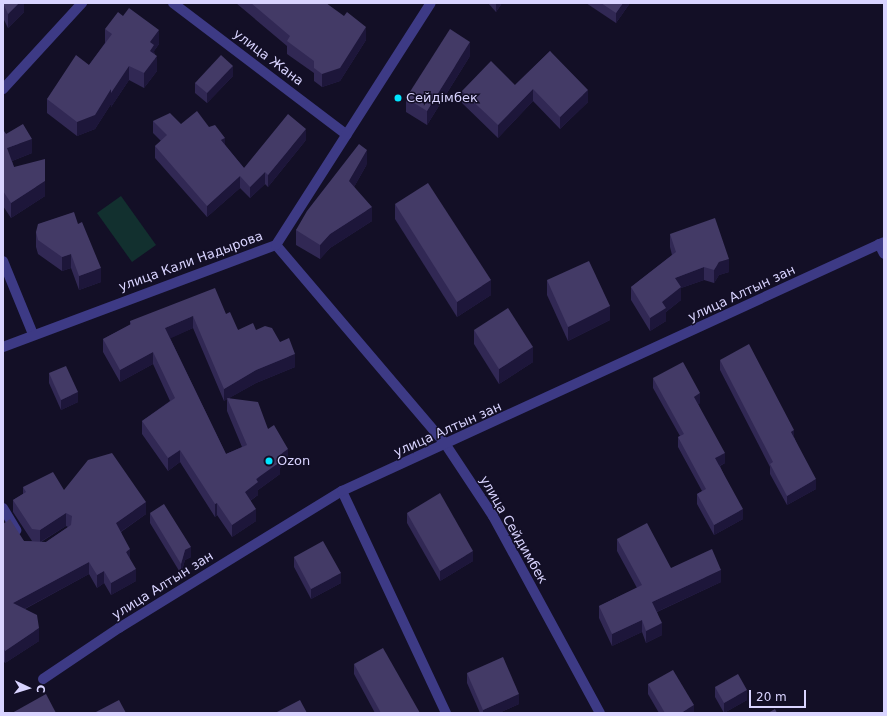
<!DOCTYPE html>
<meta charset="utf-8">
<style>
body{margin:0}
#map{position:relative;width:887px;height:716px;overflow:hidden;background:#130f26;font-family:"DejaVu Sans",sans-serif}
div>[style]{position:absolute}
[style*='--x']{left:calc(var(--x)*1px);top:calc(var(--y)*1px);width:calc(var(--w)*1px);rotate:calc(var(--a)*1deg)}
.green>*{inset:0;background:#12302f}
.minor>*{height:10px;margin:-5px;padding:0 5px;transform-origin:5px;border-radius:5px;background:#3d3a85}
.wall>*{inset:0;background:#312854}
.shaded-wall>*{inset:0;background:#1d163a}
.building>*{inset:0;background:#433a66}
.dots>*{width:11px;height:11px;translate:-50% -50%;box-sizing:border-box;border:2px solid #130f26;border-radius:50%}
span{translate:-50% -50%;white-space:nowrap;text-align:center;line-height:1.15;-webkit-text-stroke:3px #130f26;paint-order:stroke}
.street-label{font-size:13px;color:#d9d4ff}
.poi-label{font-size:13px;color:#d9d4ff}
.left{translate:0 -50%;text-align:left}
.frame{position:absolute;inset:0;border:4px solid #d9d4ff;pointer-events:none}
.north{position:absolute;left:8px;top:668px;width:40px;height:40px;-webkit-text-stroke:3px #130f26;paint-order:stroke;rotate:94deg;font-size:11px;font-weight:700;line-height:16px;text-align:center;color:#d9d4ff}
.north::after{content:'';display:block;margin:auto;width:14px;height:18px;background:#d9d4ff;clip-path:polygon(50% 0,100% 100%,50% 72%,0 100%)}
.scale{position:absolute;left:749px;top:690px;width:57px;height:18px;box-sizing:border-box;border:2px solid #d9d4ff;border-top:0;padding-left:5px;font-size:12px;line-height:14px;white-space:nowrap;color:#d9d4ff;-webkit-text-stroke:3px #130f26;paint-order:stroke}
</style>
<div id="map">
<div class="green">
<div style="clip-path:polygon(121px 196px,156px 245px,132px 262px,97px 213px)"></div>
</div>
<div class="minor">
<div style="--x:173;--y:3;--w:218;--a:37.2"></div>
<div style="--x:3;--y:89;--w:117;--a:-47.4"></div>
<div style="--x:879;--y:244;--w:11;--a:63"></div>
<div style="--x:276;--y:245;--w:262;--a:49.6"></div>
<div style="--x:446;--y:445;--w:85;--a:56.5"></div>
<div style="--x:493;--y:516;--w:224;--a:61.5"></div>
<div style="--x:3;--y:261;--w:79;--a:67.7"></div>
<div style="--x:3;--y:347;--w:291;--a:-20.5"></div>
<div style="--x:276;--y:245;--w:287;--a:-57.4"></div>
<div style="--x:342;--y:491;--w:245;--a:64.9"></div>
<div style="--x:3;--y:508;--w:26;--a:59"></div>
<div style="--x:43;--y:679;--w:92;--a:-33.9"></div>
<div style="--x:119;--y:628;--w:262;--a:-31.6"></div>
<div style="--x:342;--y:491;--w:596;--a:-24.67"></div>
</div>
<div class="wall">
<div style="clip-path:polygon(3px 3px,24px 3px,24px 12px,8px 28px,3px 18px)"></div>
<div style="clip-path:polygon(236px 3px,326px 3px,366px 40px,340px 81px,322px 87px,314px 81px,314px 73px,287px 54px,287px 46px)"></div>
<div style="clip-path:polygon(488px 3px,502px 3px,496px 12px)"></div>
<div style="clip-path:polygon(586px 3px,630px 3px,616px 23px)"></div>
<div style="clip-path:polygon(105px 29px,159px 44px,154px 51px,157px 71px,144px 88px,129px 80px,111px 107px,111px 104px,95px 129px,77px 136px,47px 113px,47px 99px,89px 65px,105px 43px)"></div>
<div style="clip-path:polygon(550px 51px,588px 102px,560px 129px,533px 101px,498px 138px,462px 103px,462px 91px,515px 85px)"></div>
<div style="clip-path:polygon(470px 56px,427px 125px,406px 112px,406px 98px)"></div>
<div style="clip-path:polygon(233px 76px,207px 103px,195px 93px,195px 83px)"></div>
<div style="clip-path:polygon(153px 121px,209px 127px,225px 145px,244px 168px,306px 140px,268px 187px,265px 184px,250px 198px,240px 188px,207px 217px,155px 158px,155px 146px,161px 141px,153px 133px)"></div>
<div style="clip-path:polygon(3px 132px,6px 134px,32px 153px,12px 161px,14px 167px,45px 196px,11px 218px,3px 206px)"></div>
<div style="clip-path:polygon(367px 164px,354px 187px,372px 221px,330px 248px,320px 259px,296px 245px,296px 230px)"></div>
<div style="clip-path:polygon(395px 204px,491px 295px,457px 317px,395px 219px)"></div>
<div style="clip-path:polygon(78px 224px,101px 282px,79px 290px,71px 268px,62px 271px,38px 254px,36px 247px,36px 232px)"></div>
<div style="clip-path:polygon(670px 234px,729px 272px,719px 275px,714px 283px,704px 280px,681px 288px,681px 300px,666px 312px,666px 321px,650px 331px,631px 300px,631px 287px,672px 255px,670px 247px)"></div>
<div style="clip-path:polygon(547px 280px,610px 320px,568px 341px,547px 295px)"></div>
<div style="clip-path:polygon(evenodd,226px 314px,238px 330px,256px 330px,280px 342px,295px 367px,256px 383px,229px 398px,268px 429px,288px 462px,280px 468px,280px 474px,258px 490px,258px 495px,250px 501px,256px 521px,232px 537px,217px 515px,215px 517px,180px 462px,168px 471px,142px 434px,142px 421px,170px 401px,153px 364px,120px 382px,103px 352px,103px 339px,130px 325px,130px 321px,226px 314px,193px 328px,224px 401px,227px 399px,227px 411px,242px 447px,226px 454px,170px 338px,193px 328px)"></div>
<div style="clip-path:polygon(474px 330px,533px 362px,499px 384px,474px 344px)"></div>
<div style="clip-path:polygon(720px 360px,794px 437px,816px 489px,787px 505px,770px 474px,770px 467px,720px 370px)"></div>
<div style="clip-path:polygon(49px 373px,78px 402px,61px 410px,49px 383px)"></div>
<div style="clip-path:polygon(653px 378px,700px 403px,698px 404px,725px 463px,720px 466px,743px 519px,714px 535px,697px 504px,697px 494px,702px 491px,678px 447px,678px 437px,680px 436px,653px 388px)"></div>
<div style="clip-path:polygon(evenodd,23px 487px,64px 490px,146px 514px,121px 532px,130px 560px,136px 581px,111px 595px,104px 583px,97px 588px,89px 574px,25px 609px,39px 641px,5px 663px,3px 660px,3px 524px,24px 541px,32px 541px,13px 512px,13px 500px,23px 494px,23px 487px,66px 526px,68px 527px,46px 542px,41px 542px,66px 526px)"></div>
<div style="clip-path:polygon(150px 513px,191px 557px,185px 560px,181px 574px,150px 523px)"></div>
<div style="clip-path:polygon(407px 513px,473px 561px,440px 581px,407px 523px)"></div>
<div style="clip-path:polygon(617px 539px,671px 568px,721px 582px,657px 612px,662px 635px,646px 643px,642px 632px,612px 646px,599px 618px,599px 606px,637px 588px,617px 551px)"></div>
<div style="clip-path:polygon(294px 557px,341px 583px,311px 599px,294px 567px)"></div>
<div style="clip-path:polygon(354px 664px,420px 713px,375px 713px,354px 674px)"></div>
<div style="clip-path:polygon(467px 673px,519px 704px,499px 713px,480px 713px,467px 683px)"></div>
<div style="clip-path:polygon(648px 684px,694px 713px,659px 713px,648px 694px)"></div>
<div style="clip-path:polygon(715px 687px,747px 700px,724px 713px,715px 697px)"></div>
</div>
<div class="shaded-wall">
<div style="clip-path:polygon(19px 3px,24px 3px,24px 12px,8px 28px,8px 14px)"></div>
<div style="clip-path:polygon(496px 3px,502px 3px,496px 12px)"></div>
<div style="clip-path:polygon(623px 3px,630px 3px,616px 23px,616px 13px)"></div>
<div style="clip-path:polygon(366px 27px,366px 40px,340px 81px,322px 87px,322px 74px)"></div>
<div style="clip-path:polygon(159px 30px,159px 44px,154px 51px,154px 60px,157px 56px,157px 71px,144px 88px,144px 73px,150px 42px)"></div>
<div style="clip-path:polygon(470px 42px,470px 56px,427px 125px,427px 111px)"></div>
<div style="clip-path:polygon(129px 66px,129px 80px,111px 107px,111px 104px,95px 129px,77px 136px,77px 122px,111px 89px)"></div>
<div style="clip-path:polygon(233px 66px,233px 76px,207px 103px,207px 93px)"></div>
<div style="clip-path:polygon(533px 89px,533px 101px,498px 138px,498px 125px)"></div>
<div style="clip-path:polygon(588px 90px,588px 102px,560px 129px,560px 117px)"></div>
<div style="clip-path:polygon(306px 129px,306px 140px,268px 187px,268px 175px)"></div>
<div style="clip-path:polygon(225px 138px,225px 149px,221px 140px)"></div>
<div style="clip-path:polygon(32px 139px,32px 153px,7px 163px,7px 148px)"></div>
<div style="clip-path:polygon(367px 150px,367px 164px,349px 196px,349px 181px)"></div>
<div style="clip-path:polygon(265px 172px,265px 184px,250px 198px,250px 187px)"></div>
<div style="clip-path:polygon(240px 176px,240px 188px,207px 217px,207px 206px)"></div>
<div style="clip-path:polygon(45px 181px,45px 196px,11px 218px,11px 203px)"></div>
<div style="clip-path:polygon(372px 207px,372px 221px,330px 248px,320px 259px,320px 245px,330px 234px)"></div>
<div style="clip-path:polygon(71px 254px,71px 268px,62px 271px,62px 257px)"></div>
<div style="clip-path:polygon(729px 259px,729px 272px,719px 275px,714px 283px,714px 270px,719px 262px)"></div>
<div style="clip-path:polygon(704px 267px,704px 280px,681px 288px,681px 300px,666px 312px,666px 321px,650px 331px,650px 318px,662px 302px,675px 278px)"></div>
<div style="clip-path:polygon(101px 268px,101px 282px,79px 290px,79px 276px)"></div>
<div style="clip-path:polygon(491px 280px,491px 295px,457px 317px,457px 302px)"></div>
<div style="clip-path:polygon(610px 306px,610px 320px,568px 341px,568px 327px)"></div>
<div style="clip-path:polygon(193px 316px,193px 328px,165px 341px,165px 328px)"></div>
<div style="clip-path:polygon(533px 347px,533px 362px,499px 384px,499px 369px)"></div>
<div style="clip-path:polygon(153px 352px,153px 364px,120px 382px,120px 370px)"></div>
<div style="clip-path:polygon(295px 354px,295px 367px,256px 383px,224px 401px,224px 389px,256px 370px)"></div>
<div style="clip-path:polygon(78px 392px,78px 402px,61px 410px,61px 400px)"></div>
<div style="clip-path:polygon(700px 393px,700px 403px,694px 407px,694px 397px)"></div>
<div style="clip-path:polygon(794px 430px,794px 440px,791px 432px)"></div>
<div style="clip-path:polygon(288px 449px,288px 462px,280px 468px,280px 474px,258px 490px,258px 495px,245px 504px,245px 492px,277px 457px)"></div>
<div style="clip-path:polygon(180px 450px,180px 462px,168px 471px,168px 458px)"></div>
<div style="clip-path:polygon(725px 453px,725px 463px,715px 468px,715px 458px)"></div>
<div style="clip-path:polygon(816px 479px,816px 489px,787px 505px,787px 496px)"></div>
<div style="clip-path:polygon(146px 502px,146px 514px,116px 535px,116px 523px)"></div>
<div style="clip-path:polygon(217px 503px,217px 515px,215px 517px,215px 504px)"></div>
<div style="clip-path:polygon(256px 509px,256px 521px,232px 537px,232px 525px)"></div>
<div style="clip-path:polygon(743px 509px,743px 519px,714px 535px,714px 525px)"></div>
<div style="clip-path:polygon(66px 513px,66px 526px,40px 542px,40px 530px)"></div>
<div style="clip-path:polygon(191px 547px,191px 557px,185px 560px,181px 574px,181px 564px,185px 550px)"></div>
<div style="clip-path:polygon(130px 549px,130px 562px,126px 552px)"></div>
<div style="clip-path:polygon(473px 551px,473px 561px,440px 581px,440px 571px)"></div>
<div style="clip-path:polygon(89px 562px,89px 574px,13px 615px,13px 603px)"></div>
<div style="clip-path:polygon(136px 569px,136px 581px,111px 595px,111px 583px)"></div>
<div style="clip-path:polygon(721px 570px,721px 582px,652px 614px,652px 602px)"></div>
<div style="clip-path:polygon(104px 571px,104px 583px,97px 588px,97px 575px)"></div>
<div style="clip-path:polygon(341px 573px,341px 583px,311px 599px,311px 589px)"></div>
<div style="clip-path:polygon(642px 620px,642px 632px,612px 646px,612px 634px)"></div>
<div style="clip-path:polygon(662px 623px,662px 635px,646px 643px,646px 631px)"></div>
<div style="clip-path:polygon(39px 628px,39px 641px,5px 663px,5px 651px)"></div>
<div style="clip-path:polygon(747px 690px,747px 700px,724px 713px,724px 703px)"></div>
<div style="clip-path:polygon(519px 694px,519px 704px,499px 713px,483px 713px,483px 710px)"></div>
<div style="clip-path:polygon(694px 705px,694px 713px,681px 713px)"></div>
</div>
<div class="building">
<div style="clip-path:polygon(3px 3px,19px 3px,8px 14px)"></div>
<div style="clip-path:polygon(251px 3px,326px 3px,344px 16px,347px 12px,366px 27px,340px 68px,322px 74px,314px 68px,314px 61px,287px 41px,290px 36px)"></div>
<div style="clip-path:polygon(601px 3px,623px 3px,616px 13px)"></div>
<div style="clip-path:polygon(129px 8px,159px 30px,150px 42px,154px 45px,150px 51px,157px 56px,144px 73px,129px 66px,111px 93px,111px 89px,95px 115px,77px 122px,47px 99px,76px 55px,89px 65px,112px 34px,105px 29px,118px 12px,123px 16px)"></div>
<div style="clip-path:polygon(450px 29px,470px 42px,427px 111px,406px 98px)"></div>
<div style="clip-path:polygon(550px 51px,588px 90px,560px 117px,533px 89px,498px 125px,462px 91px,491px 61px,515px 85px)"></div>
<div style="clip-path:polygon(221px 55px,233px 66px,207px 93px,195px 83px)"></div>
<div style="clip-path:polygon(197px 111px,209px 127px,215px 125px,225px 138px,221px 140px,244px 168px,288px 114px,306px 129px,268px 175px,265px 172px,250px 187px,240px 176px,207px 206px,155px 146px,167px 135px,153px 121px,170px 113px,181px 124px)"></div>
<div style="clip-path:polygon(23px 124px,32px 139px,7px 148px,14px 167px,45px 159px,45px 181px,11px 203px,3px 191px,3px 132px,4px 131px,6px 134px)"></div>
<div style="clip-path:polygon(359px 144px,367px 150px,349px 181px,372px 207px,330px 234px,320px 245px,296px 230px,307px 211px)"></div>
<div style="clip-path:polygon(428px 183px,491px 280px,457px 302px,395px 204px)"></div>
<div style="clip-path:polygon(74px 212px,78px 224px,82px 222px,101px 268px,79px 276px,71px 254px,62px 257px,38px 240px,36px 232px,38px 224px)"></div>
<div style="clip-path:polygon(715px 218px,729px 259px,719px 262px,714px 270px,704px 267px,675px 278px,681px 287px,662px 302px,666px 308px,650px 318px,631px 287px,676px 252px,670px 234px)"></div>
<div style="clip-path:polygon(589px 261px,610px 306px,568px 327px,547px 280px)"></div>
<div style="clip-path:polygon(215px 288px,226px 314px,230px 312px,238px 330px,253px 323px,256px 330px,265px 326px,272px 328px,280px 342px,289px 338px,295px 354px,256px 370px,224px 389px,193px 316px,165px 328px,226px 454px,247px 445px,227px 398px,258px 402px,268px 429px,274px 425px,288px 449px,277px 457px,280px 462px,256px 479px,258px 482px,245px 492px,256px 509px,232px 525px,217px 503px,215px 504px,180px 450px,168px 458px,142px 421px,175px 398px,153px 352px,120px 370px,103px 339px,131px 324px,130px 321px)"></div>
<div style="clip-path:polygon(508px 308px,533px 347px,499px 369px,474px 330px)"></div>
<div style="clip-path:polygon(749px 344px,794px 430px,791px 432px,816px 479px,787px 496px,770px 464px,773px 462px,720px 360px)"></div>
<div style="clip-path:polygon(683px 362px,700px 393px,694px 397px,725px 453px,715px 458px,743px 509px,714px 525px,697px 494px,706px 489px,678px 437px,684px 434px,653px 378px)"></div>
<div style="clip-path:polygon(66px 366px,78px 392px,61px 400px,49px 373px)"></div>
<div style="clip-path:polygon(112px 453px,146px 502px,116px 523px,130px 549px,126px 552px,136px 569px,111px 583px,104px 571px,97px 575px,89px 562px,13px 603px,37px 615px,39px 628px,5px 651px,3px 648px,3px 524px,10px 519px,24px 541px,46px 542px,71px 525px,72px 516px,66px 513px,40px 530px,32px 529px,13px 500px,26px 492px,23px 487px,53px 472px,64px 490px,88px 460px)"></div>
<div style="clip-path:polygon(440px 493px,473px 551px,440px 571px,407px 513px)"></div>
<div style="clip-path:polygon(164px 504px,191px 547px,185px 550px,181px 564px,150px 513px)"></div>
<div style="clip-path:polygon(647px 523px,671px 568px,712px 549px,721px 570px,652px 602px,662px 623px,646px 631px,642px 620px,612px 634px,599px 606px,642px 585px,617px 539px)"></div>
<div style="clip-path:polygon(323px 541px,341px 573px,311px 589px,294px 557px)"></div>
<div style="clip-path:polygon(383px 648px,420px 713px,381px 713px,354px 664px)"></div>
<div style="clip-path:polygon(503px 657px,519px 694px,483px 710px,467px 673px)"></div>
<div style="clip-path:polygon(673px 670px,694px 705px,681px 713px,665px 713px,648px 684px)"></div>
<div style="clip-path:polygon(738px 674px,747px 690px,724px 703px,715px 687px)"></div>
<div style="clip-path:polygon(46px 694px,56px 713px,12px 713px)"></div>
<div style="clip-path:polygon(119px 700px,126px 713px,94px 713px)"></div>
<div style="clip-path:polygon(300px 700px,307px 713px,275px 713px)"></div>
<div style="clip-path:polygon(775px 709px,777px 713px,768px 713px)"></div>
</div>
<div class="dots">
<div style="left:398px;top:98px;background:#00e5ff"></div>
<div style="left:269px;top:461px;background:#00e5ff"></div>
</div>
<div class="street-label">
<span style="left:268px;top:58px;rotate:37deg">улица Жана</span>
<span style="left:191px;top:262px;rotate:-20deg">улица Кали Надырова</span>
<span style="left:742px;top:294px;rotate:-25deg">улица Алтын зан</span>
<span style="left:448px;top:430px;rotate:-24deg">улица Алтын зан</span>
<span style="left:513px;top:530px;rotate:60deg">улица Сейдимбек</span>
<span style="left:163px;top:586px;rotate:-32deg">улица Алтын зан</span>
</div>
<div class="poi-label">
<span class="left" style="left:406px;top:98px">Сейдімбек</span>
<span class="left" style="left:277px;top:461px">Ozon</span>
</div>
<div class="frame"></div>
<div class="north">С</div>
<div class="scale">20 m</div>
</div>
